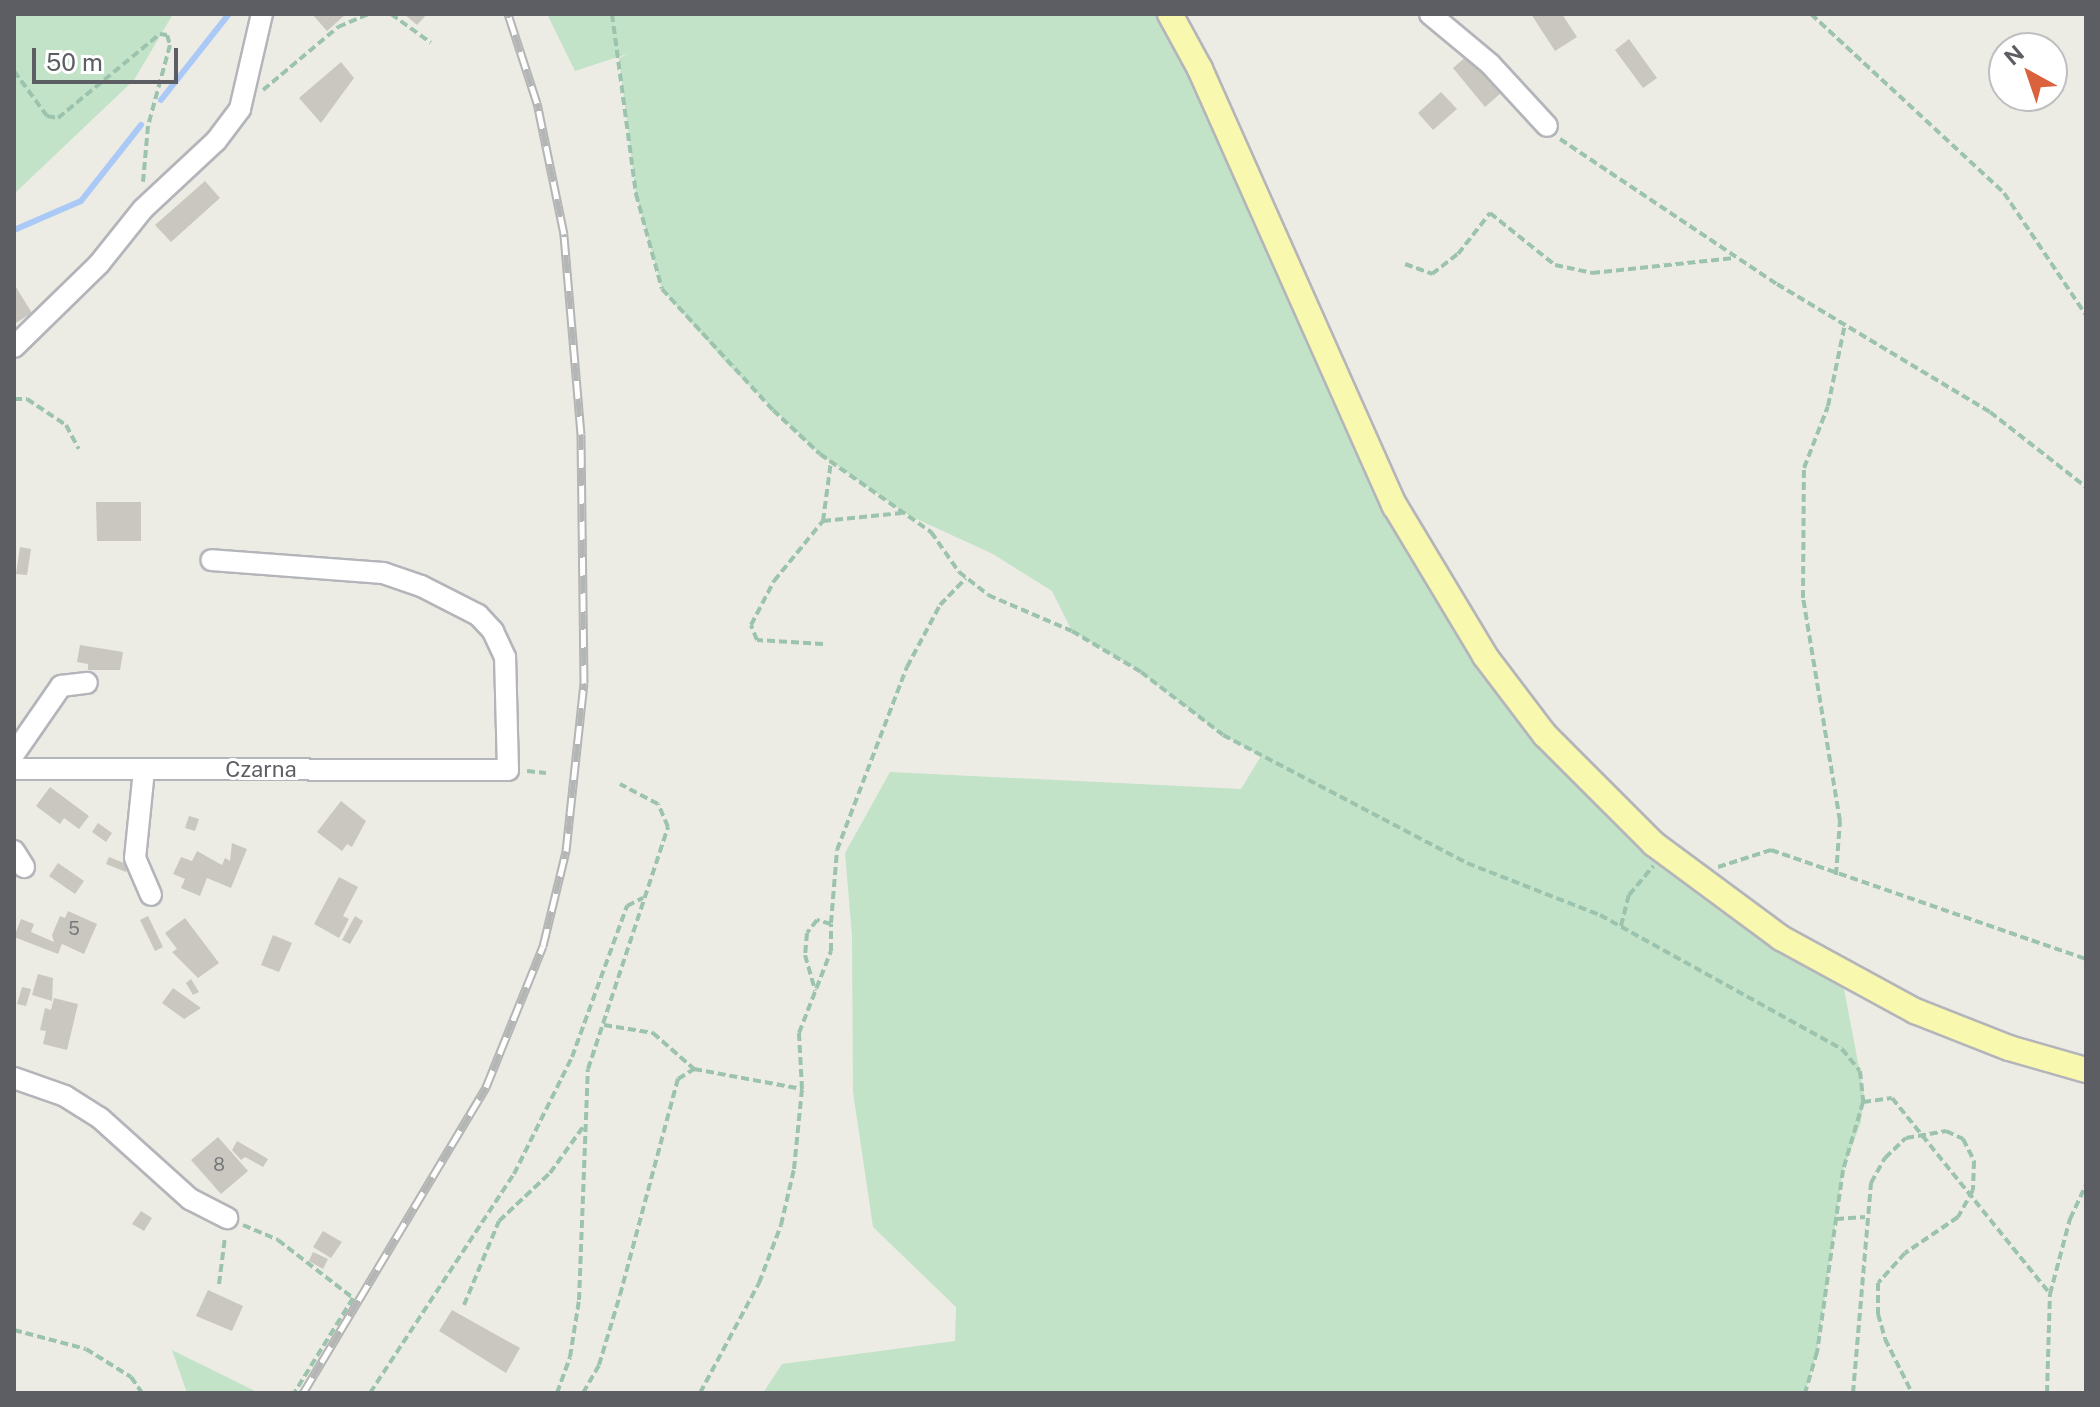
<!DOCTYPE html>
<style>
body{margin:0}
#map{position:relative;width:2100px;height:1407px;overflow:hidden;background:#edece4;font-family:"Public Sans",sans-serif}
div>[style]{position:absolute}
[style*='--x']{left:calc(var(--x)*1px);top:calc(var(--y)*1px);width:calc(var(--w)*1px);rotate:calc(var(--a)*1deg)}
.green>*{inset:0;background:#c2e3c8}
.stream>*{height:6px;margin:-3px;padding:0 3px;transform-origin:3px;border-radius:3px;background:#aac9f7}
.building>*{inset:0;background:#c9c7c0}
.path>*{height:4px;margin-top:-2px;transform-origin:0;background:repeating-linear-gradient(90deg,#9cc3ad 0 8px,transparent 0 12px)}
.roads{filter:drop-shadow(2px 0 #b4b5ba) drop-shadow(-2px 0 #b4b5ba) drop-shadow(0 2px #b4b5ba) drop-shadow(0 -2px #b4b5ba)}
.minor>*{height:20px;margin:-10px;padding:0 10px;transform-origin:10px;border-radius:10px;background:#fff}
.major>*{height:24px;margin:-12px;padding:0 12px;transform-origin:12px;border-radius:12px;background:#f8f8ae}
.rail>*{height:9px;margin-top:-4.5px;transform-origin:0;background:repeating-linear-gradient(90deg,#fff 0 18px,#b4b5b5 0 36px);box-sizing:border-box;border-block:2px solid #b4b5b5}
span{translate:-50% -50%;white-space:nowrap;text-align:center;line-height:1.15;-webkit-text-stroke:6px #fff;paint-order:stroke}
.number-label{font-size:18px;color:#77787a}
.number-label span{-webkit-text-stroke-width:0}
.street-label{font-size:22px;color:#5c5e63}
.frame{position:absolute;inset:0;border:16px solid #5c5e63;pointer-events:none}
.north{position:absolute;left:1988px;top:32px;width:80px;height:80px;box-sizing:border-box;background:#fff;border:2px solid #bebfc1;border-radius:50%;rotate:320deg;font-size:22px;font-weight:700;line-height:32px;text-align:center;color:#5c5e63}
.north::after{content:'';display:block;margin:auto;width:28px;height:36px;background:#da623d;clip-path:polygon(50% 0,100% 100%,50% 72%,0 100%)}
.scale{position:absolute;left:32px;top:48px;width:146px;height:36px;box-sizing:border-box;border:4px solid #5c5e63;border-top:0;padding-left:10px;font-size:24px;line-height:28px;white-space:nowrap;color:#5c5e63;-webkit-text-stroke:6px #fff;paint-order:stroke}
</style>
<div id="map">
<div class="green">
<div style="clip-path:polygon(14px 14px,173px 14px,134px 80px,14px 194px)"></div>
<div style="clip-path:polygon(547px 14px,1170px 14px,1395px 506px,1589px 783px,1841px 973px,1864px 1094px,1861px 1122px,1843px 1170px,1817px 1352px,1805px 1393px,763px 1393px,782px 1364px,955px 1341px,956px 1307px,873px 1227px,853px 1092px,852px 936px,845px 853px,890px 772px,1241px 789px,1261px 756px,1223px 735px,1141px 672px,1072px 631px,1052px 591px,993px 554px,908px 515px,820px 454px,728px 365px,662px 289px,636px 194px,619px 58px,630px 53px,575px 71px)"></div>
<div style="clip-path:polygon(172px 1350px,259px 1393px,187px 1393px)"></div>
</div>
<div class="stream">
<div style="--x:161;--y:100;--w:110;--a:-51.7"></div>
<div style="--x:14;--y:230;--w:73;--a:-23.4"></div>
<div style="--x:81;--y:201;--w:97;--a:-51.7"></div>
</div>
<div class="building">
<div style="clip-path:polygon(312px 14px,346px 14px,327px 31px)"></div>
<div style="clip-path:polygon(404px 14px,427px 14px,417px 25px)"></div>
<div style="clip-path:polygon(1531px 14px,1562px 14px,1577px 37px,1555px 51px)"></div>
<div style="clip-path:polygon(1629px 39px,1657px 78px,1643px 88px,1615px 50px)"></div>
<div style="clip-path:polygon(1468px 55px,1501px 93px,1485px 107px,1453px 68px)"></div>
<div style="clip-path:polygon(341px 62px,354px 78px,321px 123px,299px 98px)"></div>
<div style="clip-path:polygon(1441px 92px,1457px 109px,1433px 130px,1418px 113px)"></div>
<div style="clip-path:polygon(205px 181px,220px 198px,171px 242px,155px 225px)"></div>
<div style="clip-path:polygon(14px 284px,32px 313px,14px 324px)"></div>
<div style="clip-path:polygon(96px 502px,141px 502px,141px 541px,97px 541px)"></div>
<div style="clip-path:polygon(20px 547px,31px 549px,27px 575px,16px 574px)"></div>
<div style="clip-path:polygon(80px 645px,123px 652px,120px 670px,88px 670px,88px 664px,77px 662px)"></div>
<div style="clip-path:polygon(50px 787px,89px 816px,79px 829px,64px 818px,60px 824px,36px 806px)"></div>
<div style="clip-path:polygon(341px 801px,366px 821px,352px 847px,347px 844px,342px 851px,317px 832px)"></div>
<div style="clip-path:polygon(189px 816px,199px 819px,195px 831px,185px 828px)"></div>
<div style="clip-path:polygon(98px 823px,112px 833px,106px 842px,92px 832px)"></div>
<div style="clip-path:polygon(232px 843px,247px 849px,231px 888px,207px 878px,200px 896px,181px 888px,185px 879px,173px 874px,181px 857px,192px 861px,197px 851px,222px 865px,225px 858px,230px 861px)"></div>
<div style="clip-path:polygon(109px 857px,129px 865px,126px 872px,106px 864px)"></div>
<div style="clip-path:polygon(58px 863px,84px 881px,75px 894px,49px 876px)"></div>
<div style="clip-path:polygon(339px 877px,358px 887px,343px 916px,349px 919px,339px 938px,314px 924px)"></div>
<div style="clip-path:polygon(68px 911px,97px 924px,84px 954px,62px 944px,58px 954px,14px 937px,21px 919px,34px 924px,31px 932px,54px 942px,52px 935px,60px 916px,65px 918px)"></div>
<div style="clip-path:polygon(148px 916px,163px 947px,155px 951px,140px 920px)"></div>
<div style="clip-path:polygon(355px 916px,363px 921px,350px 944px,342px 940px)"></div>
<div style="clip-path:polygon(185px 918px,219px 963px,198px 978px,172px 952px,177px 949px,165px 933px)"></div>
<div style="clip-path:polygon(273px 935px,292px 943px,279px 972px,261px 965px)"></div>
<div style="clip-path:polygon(38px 974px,53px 978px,52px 1001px,32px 995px)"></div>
<div style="clip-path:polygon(191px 979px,199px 992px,193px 995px,186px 983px)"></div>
<div style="clip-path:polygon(22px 987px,31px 989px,26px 1006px,17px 1004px)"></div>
<div style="clip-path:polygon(173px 988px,201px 1008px,184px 1019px,162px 1003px)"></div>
<div style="clip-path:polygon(54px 998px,78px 1004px,67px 1050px,43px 1044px,46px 1031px,40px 1030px,45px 1008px,51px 1010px)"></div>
<div style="clip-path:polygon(218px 1137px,248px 1171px,221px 1194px,191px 1160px)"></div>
<div style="clip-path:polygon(237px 1141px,268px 1159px,263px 1167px,245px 1157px,241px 1160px,232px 1150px)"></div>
<div style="clip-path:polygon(141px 1211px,152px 1218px,144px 1231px,132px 1224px)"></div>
<div style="clip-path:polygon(323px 1231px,342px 1242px,331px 1258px,313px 1247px)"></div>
<div style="clip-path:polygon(313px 1252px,328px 1259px,323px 1269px,309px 1261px)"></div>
<div style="clip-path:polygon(208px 1290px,243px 1306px,232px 1331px,196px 1316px)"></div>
<div style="clip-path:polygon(452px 1310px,520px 1348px,506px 1373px,439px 1331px)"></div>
</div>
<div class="path">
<div style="--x:391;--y:14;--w:49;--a:35.9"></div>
<div style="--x:612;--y:14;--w:182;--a:82.4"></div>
<div style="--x:636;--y:194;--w:98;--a:74.7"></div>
<div style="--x:662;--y:289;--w:164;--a:47.5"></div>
<div style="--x:773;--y:410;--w:64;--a:43.1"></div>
<div style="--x:820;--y:454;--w:136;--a:35.1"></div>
<div style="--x:931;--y:532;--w:49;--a:55"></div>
<div style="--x:959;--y:572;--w:37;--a:38"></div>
<div style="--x:988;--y:595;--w:91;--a:23.2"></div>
<div style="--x:1072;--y:631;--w:80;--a:30.7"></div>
<div style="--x:1141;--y:672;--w:103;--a:37.5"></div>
<div style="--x:1223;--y:735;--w:276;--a:27.7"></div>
<div style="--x:1467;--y:863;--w:143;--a:21.4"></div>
<div style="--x:1600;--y:915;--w:277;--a:29"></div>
<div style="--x:1842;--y:1049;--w:28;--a:51"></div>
<div style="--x:1860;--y:1071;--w:31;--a:84"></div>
<div style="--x:1863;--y:1102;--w:71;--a:106.4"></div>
<div style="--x:1843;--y:1170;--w:184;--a:98.1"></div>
<div style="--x:1817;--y:1352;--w:43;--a:106.3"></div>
<div style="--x:1811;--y:14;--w:263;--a:42.8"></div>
<div style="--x:2004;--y:193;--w:147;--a:56.1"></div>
<div style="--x:14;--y:71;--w:56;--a:53.7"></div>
<div style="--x:47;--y:116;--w:11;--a:10"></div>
<div style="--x:58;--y:118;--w:132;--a:-39.5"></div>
<div style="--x:160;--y:34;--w:7;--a:8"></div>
<div style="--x:167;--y:35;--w:10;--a:73"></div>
<div style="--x:170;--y:45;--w:84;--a:105.2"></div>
<div style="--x:148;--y:126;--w:56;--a:95.1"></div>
<div style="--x:263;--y:90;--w:98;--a:-40"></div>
<div style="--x:338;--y:27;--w:34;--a:-23"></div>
<div style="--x:1560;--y:139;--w:261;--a:33.8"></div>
<div style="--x:1777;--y:284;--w:249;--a:31"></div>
<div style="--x:1990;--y:412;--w:122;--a:38"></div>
<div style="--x:1405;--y:264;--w:29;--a:20"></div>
<div style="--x:1432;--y:274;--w:33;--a:-38"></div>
<div style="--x:1458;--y:254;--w:52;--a:-52"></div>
<div style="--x:1490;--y:213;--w:83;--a:38.7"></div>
<div style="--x:1555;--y:265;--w:38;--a:12"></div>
<div style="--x:1592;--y:273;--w:143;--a:-6"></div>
<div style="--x:14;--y:399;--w:13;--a:0"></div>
<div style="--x:27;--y:399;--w:47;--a:33.7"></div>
<div style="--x:66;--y:425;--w:27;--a:62"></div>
<div style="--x:823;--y:521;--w:61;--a:-82.4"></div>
<div style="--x:823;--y:644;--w:66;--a:-176.5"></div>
<div style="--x:757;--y:640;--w:16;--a:-112"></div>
<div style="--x:751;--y:625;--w:50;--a:-62.4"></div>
<div style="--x:774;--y:581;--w:77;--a:-50.8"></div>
<div style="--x:823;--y:521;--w:79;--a:-5.8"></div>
<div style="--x:527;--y:771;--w:19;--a:6"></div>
<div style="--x:1718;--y:867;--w:56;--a:-17.8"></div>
<div style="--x:1771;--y:850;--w:333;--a:19.1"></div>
<div style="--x:1836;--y:875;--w:54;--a:-85.8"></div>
<div style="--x:1840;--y:821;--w:226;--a:-99.4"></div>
<div style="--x:1803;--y:598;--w:130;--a:-89.6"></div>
<div style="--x:1804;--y:468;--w:66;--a:-68.8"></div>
<div style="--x:1828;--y:406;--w:84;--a:-78.3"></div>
<div style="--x:831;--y:923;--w:73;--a:-85.3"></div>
<div style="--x:837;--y:850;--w:196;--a:-69.1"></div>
<div style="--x:907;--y:667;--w:70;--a:-62"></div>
<div style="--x:940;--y:605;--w:37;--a:-46"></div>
<div style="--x:1621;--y:926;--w:32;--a:-76"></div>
<div style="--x:1629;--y:895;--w:38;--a:-50"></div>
<div style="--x:604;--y:1025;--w:50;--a:9.3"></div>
<div style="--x:653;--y:1033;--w:55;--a:41.3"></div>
<div style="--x:1863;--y:1102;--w:29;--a:-8"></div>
<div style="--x:1892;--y:1098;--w:252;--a:51.1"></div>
<div style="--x:1836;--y:1219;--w:29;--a:-4"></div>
<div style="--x:243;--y:1225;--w:38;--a:23"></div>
<div style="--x:278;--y:1240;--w:95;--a:37.7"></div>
<div style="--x:353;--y:1298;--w:112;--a:121.8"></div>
<div style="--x:219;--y:1284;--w:47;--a:-82.7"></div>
<div style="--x:464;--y:1305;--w:91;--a:-67.4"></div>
<div style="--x:499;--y:1221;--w:70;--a:-43.3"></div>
<div style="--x:550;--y:1173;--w:57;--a:-54.3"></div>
<div style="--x:14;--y:1330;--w:74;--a:14.8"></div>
<div style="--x:86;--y:1349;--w:53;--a:31.9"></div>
<div style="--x:131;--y:1377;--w:19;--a:55"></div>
<div style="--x:370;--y:1393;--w:262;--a:-56.7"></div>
<div style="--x:514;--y:1174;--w:131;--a:-63.6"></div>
<div style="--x:572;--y:1057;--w:161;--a:-70"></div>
<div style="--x:627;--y:906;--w:18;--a:-27"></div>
<div style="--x:557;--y:1393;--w:38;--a:-70"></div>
<div style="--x:570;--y:1357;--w:58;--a:-81"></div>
<div style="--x:579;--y:1300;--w:231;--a:-87.8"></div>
<div style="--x:588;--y:1069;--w:255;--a:-71.7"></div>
<div style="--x:668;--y:827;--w:25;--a:-113"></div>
<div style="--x:658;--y:804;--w:43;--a:-152.2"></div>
<div style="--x:583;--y:1393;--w:32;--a:-60"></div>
<div style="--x:599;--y:1365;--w:73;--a:-73.3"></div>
<div style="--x:620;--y:1295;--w:224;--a:-75"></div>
<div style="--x:678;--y:1079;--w:19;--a:-32"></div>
<div style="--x:694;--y:1069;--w:110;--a:10.5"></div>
<div style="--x:700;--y:1393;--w:125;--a:-61.8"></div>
<div style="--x:759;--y:1283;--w:62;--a:-69.2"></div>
<div style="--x:781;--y:1225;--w:57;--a:-76.9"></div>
<div style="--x:794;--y:1169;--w:80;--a:-84.3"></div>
<div style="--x:802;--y:1089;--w:56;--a:-93.1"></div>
<div style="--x:799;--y:1033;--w:88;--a:-68.7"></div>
<div style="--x:831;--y:951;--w:27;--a:-90"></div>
<div style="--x:831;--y:924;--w:15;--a:-164"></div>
<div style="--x:817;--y:920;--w:16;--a:128"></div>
<div style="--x:807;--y:933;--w:22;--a:95"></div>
<div style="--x:805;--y:955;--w:37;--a:74"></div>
<div style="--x:1853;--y:1393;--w:211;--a:-85.1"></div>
<div style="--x:1871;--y:1183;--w:29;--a:-61"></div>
<div style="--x:1885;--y:1158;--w:29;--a:-44"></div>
<div style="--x:1906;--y:1138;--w:41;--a:-9.9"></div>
<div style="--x:1946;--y:1131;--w:19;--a:25"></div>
<div style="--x:1963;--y:1139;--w:25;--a:63"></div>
<div style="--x:1974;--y:1161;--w:29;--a:92"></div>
<div style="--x:1973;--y:1190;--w:31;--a:119"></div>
<div style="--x:1958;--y:1217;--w:64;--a:145.8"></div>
<div style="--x:1905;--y:1253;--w:40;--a:132"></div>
<div style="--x:1878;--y:1283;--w:31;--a:90"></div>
<div style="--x:1878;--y:1314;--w:26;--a:74"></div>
<div style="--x:1885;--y:1339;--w:60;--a:63.4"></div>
<div style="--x:2047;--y:1393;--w:99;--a:-88.3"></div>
<div style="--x:2050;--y:1294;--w:78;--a:-75.1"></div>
<div style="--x:2070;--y:1219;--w:38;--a:-65"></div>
</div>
<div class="roads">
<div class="minor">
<div style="--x:1430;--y:14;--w:78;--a:39.8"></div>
<div style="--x:1490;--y:64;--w:84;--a:47.4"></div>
<div style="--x:14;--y:347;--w:119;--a:-44.3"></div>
<div style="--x:99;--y:264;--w:70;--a:-51.3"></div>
<div style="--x:143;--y:209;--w:100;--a:-43"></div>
<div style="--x:216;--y:141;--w:40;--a:-53"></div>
<div style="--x:240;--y:109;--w:98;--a:-77"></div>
<div style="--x:14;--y:754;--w:83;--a:-55.3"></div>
<div style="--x:61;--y:686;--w:26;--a:-7"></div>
<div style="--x:14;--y:769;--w:494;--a:0.1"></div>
<div style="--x:508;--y:770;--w:113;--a:-91.5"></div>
<div style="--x:505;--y:657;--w:29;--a:-115"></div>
<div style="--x:493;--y:631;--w:22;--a:-133"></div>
<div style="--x:478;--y:615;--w:64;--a:-153"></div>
<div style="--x:421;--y:586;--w:40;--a:-161.1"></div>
<div style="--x:383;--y:573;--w:172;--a:-175.7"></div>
<div style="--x:144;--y:770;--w:88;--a:95.8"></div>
<div style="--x:135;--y:858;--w:40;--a:66.6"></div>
<div style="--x:14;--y:851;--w:19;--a:58"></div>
<div style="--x:14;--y:1078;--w:54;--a:19.4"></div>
<div style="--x:65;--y:1096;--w:41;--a:32.2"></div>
<div style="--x:100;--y:1118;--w:121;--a:42"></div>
<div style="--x:190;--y:1199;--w:42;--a:27.2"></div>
</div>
<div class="major">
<div style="--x:1170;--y:14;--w:63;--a:61.4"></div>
<div style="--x:1200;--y:69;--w:479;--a:66"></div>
<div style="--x:1395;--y:506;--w:175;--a:59"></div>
<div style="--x:1485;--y:656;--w:99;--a:52.8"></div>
<div style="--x:1545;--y:735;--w:154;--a:45"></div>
<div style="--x:1654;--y:844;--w:158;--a:36.5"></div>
<div style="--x:1781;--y:938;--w:153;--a:28.6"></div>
<div style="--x:1915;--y:1011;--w:101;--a:21.5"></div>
<div style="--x:2009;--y:1048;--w:80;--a:15.9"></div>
</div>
</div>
<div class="rail">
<div style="--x:303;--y:1393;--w:357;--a:-59.1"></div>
<div style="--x:486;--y:1087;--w:152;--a:-68"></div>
<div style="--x:543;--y:946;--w:98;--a:-76.4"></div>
<div style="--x:566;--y:851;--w:169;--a:-83.9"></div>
<div style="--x:584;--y:683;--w:249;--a:-90.7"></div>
<div style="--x:581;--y:434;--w:201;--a:-94.9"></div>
<div style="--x:564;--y:234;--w:134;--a:-101.6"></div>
<div style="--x:537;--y:103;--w:94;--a:-108"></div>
</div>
<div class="number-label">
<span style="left:74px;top:929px">5</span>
<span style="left:219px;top:1165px">8</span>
</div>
<div class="street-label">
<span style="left:261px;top:770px">Czarna</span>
</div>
<div class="frame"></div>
<div class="north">N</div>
<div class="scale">50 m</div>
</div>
